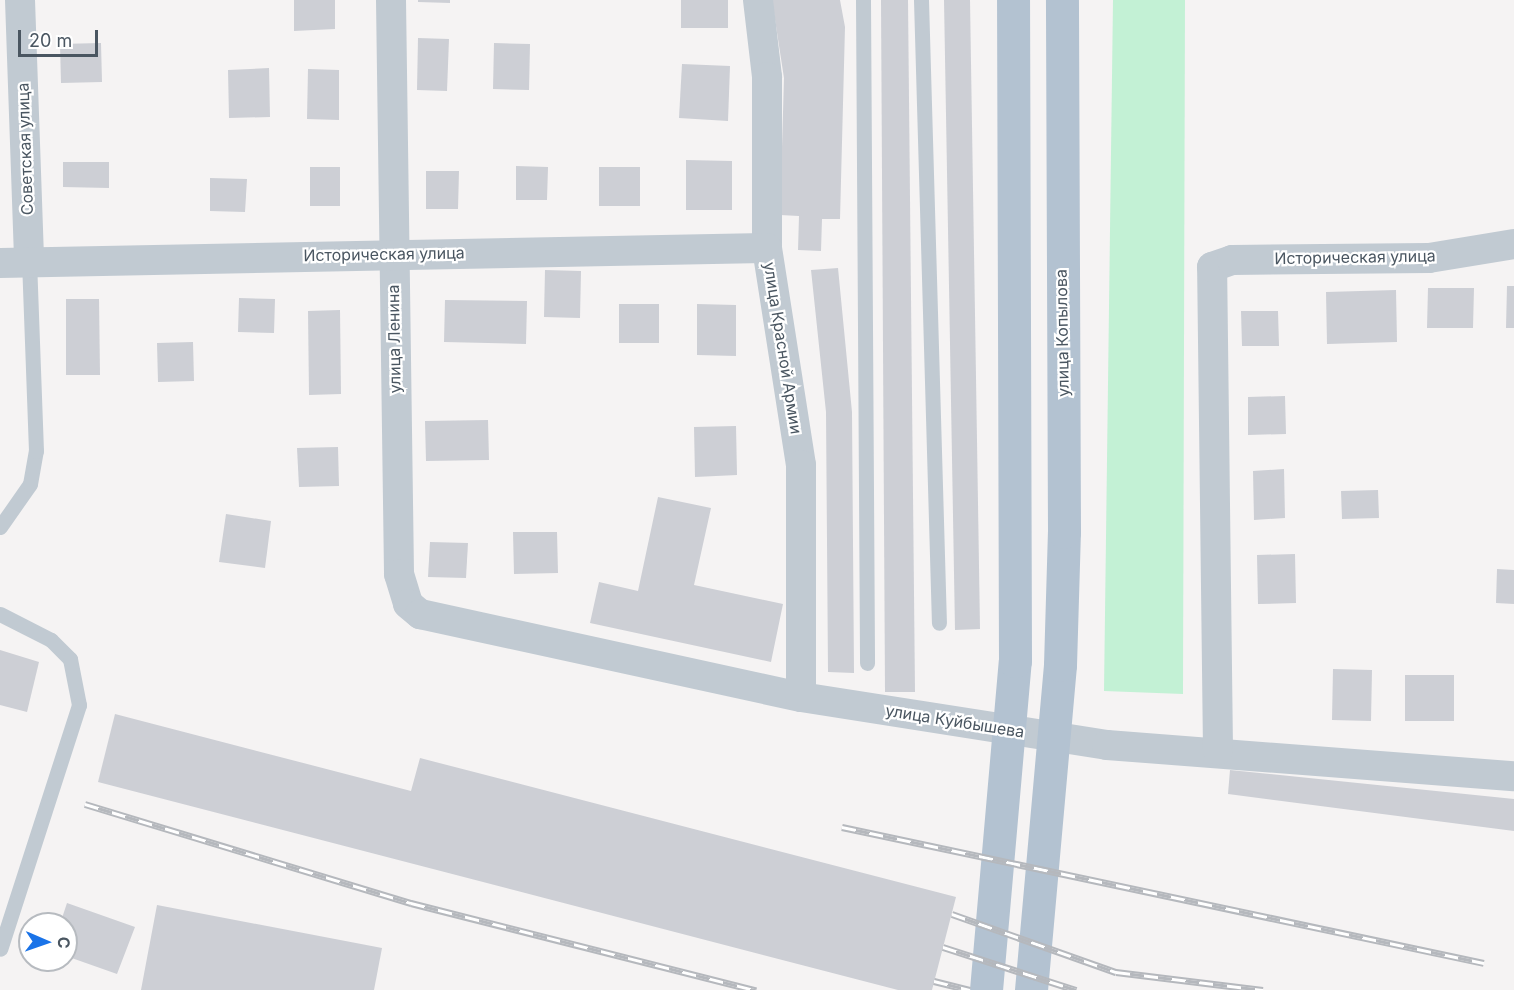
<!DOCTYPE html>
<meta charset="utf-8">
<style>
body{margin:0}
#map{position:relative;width:1514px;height:990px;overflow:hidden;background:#f5f3f3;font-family:Inter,sans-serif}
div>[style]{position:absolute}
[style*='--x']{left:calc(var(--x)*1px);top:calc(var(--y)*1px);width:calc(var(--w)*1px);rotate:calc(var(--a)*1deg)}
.green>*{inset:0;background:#c3f1d5}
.building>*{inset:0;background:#cdcfd5}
.lane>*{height:15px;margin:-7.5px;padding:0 7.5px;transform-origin:7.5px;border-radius:7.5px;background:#c1cad2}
.street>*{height:30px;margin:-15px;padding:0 15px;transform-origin:15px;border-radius:15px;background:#c1cad2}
.primary>*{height:33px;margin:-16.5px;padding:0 16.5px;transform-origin:16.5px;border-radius:16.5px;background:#b3c2d1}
.rail>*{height:7px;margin-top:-3.5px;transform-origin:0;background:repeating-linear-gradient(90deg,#fff 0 14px,#b5b8bd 0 28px);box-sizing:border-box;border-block:2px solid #b5b8bd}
span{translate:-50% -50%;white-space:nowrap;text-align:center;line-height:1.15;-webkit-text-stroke:4.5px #fff;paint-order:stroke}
.street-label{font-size:16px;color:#4a5661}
.north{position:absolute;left:18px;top:912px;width:60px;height:60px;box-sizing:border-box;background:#fff;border:2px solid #b7bbc0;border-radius:50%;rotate:92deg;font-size:16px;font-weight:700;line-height:24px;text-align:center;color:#4a5661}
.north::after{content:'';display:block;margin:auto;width:21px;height:27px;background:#1a73e8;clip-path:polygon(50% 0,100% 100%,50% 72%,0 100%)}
.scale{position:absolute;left:18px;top:30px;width:80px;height:27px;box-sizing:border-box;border:3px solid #4a5661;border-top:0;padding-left:8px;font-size:18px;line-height:21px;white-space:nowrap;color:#4a5661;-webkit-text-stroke:4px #fff;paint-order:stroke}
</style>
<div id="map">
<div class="green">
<div style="clip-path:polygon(1113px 0,1185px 0,1183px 694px,1104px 691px)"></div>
</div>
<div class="building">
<div style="clip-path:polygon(294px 0,335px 0,335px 29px,294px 31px)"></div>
<div style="clip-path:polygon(418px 0,450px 0,450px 3px,418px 2px)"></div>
<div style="clip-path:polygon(681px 0,728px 0,728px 28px,681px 28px)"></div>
<div style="clip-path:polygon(772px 0,840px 0,845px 27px,840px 219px,822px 219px,821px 251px,798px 250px,799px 216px,780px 215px,784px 78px)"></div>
<div style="clip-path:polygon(881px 0,908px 0,915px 692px,885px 692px)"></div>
<div style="clip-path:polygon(944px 0,970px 0,980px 629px,955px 630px)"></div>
<div style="clip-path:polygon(418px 38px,449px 39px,447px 91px,417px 90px)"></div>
<div style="clip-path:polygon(101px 43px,102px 82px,61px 83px,60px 44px)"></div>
<div style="clip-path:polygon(494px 43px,530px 44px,529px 90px,493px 89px)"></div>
<div style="clip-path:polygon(682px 64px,730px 66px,728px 121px,679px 118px)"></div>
<div style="clip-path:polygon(269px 68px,270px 117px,229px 118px,228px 70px)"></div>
<div style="clip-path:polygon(308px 69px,339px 70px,339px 120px,307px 119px)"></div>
<div style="clip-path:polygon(686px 160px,732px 161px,732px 210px,686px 210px)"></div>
<div style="clip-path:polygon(63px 162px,109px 162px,109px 188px,63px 187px)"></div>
<div style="clip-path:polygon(516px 166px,548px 167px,547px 200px,516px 200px)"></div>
<div style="clip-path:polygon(310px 167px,340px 167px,340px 206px,310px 206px)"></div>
<div style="clip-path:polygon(599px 167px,640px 167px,640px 206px,599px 206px)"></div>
<div style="clip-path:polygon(426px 171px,459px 171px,458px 209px,426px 209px)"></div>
<div style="clip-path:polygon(210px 178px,247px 179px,245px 212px,210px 211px)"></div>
<div style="clip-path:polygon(838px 268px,852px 412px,854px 673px,828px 672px,826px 412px,811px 270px)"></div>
<div style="clip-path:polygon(545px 270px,581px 271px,580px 318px,544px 317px)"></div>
<div style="clip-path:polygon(1507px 286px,1514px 286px,1514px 328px,1506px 328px)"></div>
<div style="clip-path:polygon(1428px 288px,1474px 288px,1473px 328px,1427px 328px)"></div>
<div style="clip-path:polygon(1396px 290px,1397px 342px,1327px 344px,1326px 292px)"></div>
<div style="clip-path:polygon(239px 298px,275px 299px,274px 333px,238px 332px)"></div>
<div style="clip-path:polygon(66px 299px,99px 299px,100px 375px,66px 375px)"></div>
<div style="clip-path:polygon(445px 300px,527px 301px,526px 344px,444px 342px)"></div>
<div style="clip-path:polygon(619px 304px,659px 304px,659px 343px,619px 343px)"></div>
<div style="clip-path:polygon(697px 304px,736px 305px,736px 356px,697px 355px)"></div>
<div style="clip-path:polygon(340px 310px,341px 394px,309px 395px,308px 311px)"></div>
<div style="clip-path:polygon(1241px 311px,1278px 311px,1279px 346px,1242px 346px)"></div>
<div style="clip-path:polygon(193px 342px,194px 381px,158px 382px,157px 343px)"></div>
<div style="clip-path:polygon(1285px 396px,1286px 434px,1248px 435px,1248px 397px)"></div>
<div style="clip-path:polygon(488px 420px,489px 460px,426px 461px,425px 421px)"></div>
<div style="clip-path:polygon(736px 426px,737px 475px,695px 477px,694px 427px)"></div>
<div style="clip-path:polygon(338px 447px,339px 486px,299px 487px,297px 448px)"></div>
<div style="clip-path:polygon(1284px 469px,1285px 518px,1254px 520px,1253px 471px)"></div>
<div style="clip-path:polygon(1378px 490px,1379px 518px,1342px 519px,1341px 491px)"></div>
<div style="clip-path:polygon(658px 497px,711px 508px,694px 585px,783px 604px,771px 662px,590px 623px,599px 582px,638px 591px)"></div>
<div style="clip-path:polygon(226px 514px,271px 521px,265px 568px,219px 562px)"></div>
<div style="clip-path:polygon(513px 532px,557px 532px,558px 573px,514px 574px)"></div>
<div style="clip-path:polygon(430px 542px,468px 543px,466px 578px,428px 577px)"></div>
<div style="clip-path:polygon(1295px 554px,1296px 603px,1258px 604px,1257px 555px)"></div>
<div style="clip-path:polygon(1497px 569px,1514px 570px,1514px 604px,1496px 603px)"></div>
<div style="clip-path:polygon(0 650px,39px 662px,27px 712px,0 705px)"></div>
<div style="clip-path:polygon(1333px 669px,1372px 670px,1371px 721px,1332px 720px)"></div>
<div style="clip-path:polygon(1405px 675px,1454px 675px,1454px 721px,1405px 721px)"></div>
<div style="clip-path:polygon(115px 714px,411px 791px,420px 758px,956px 897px,932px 990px,898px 990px,98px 782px)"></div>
<div style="clip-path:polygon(1230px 770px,1514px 799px,1514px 831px,1228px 794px)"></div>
<div style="clip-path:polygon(67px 903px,135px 927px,117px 974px,66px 956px,66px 924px,60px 924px)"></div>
<div style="clip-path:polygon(157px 905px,382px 948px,374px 990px,141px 990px)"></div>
</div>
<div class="lane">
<div style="--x:863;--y:0;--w:663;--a:89.65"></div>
<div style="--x:921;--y:0;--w:623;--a:88.35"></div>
<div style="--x:0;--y:527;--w:52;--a:-55.1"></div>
<div style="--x:30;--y:484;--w:34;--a:-80"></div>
<div style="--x:36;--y:451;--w:189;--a:-92.1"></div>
<div style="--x:0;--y:614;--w:57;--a:27"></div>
<div style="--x:51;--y:640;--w:27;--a:45"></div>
<div style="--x:70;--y:659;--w:47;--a:78.9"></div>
<div style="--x:79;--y:705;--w:256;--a:107.9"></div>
</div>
<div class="street">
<div style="--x:20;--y:0;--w:262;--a:88"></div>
<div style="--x:391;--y:0;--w:574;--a:89.2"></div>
<div style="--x:399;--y:574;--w:31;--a:73"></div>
<div style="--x:408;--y:604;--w:16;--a:40"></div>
<div style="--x:420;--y:614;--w:390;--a:12.3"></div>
<div style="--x:801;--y:697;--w:310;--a:8.9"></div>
<div style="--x:1107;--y:745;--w:408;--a:4.4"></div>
<div style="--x:758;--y:0;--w:78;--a:83.3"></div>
<div style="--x:767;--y:77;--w:171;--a:90"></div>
<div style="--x:767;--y:248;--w:220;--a:81.1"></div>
<div style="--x:801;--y:465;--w:232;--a:90"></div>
<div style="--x:0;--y:263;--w:767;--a:-1.12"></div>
<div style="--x:1218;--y:750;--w:483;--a:-90.7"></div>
<div style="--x:1212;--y:267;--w:21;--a:-19"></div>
<div style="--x:1232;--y:260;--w:197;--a:-0.6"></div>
<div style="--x:1429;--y:258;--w:86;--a:-9.4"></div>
</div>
<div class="primary">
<div style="--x:986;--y:990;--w:330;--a:-85"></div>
<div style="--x:1015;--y:661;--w:661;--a:-90.17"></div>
<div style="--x:1031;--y:990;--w:326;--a:-84.9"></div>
<div style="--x:1060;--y:665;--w:133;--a:-88.3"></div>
<div style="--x:1064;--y:532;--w:532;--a:-90.22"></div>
</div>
<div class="rail">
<div style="--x:85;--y:804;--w:341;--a:16.9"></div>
<div style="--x:411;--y:903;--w:356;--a:14.2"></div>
<div style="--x:842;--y:827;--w:656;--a:11.96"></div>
<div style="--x:952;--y:914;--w:174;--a:19.5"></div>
<div style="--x:1116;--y:972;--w:148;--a:7"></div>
<div style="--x:943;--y:947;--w:140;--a:17.9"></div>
<div style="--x:934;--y:981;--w:37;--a:14"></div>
</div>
<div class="street-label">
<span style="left:25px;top:149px;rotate:-92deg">Советская улица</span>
<span style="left:384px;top:254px;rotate:-1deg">Историческая улица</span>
<span style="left:1355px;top:257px;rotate:-1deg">Историческая улица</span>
<span style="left:1062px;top:333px;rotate:-91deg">улица Копылова</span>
<span style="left:394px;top:339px;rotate:-91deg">улица Ленина</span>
<span style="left:783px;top:348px;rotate:81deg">улица Красной Армии</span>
<span style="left:955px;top:721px;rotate:9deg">улица Куйбышева</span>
</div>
<div class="north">С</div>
<div class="scale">20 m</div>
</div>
